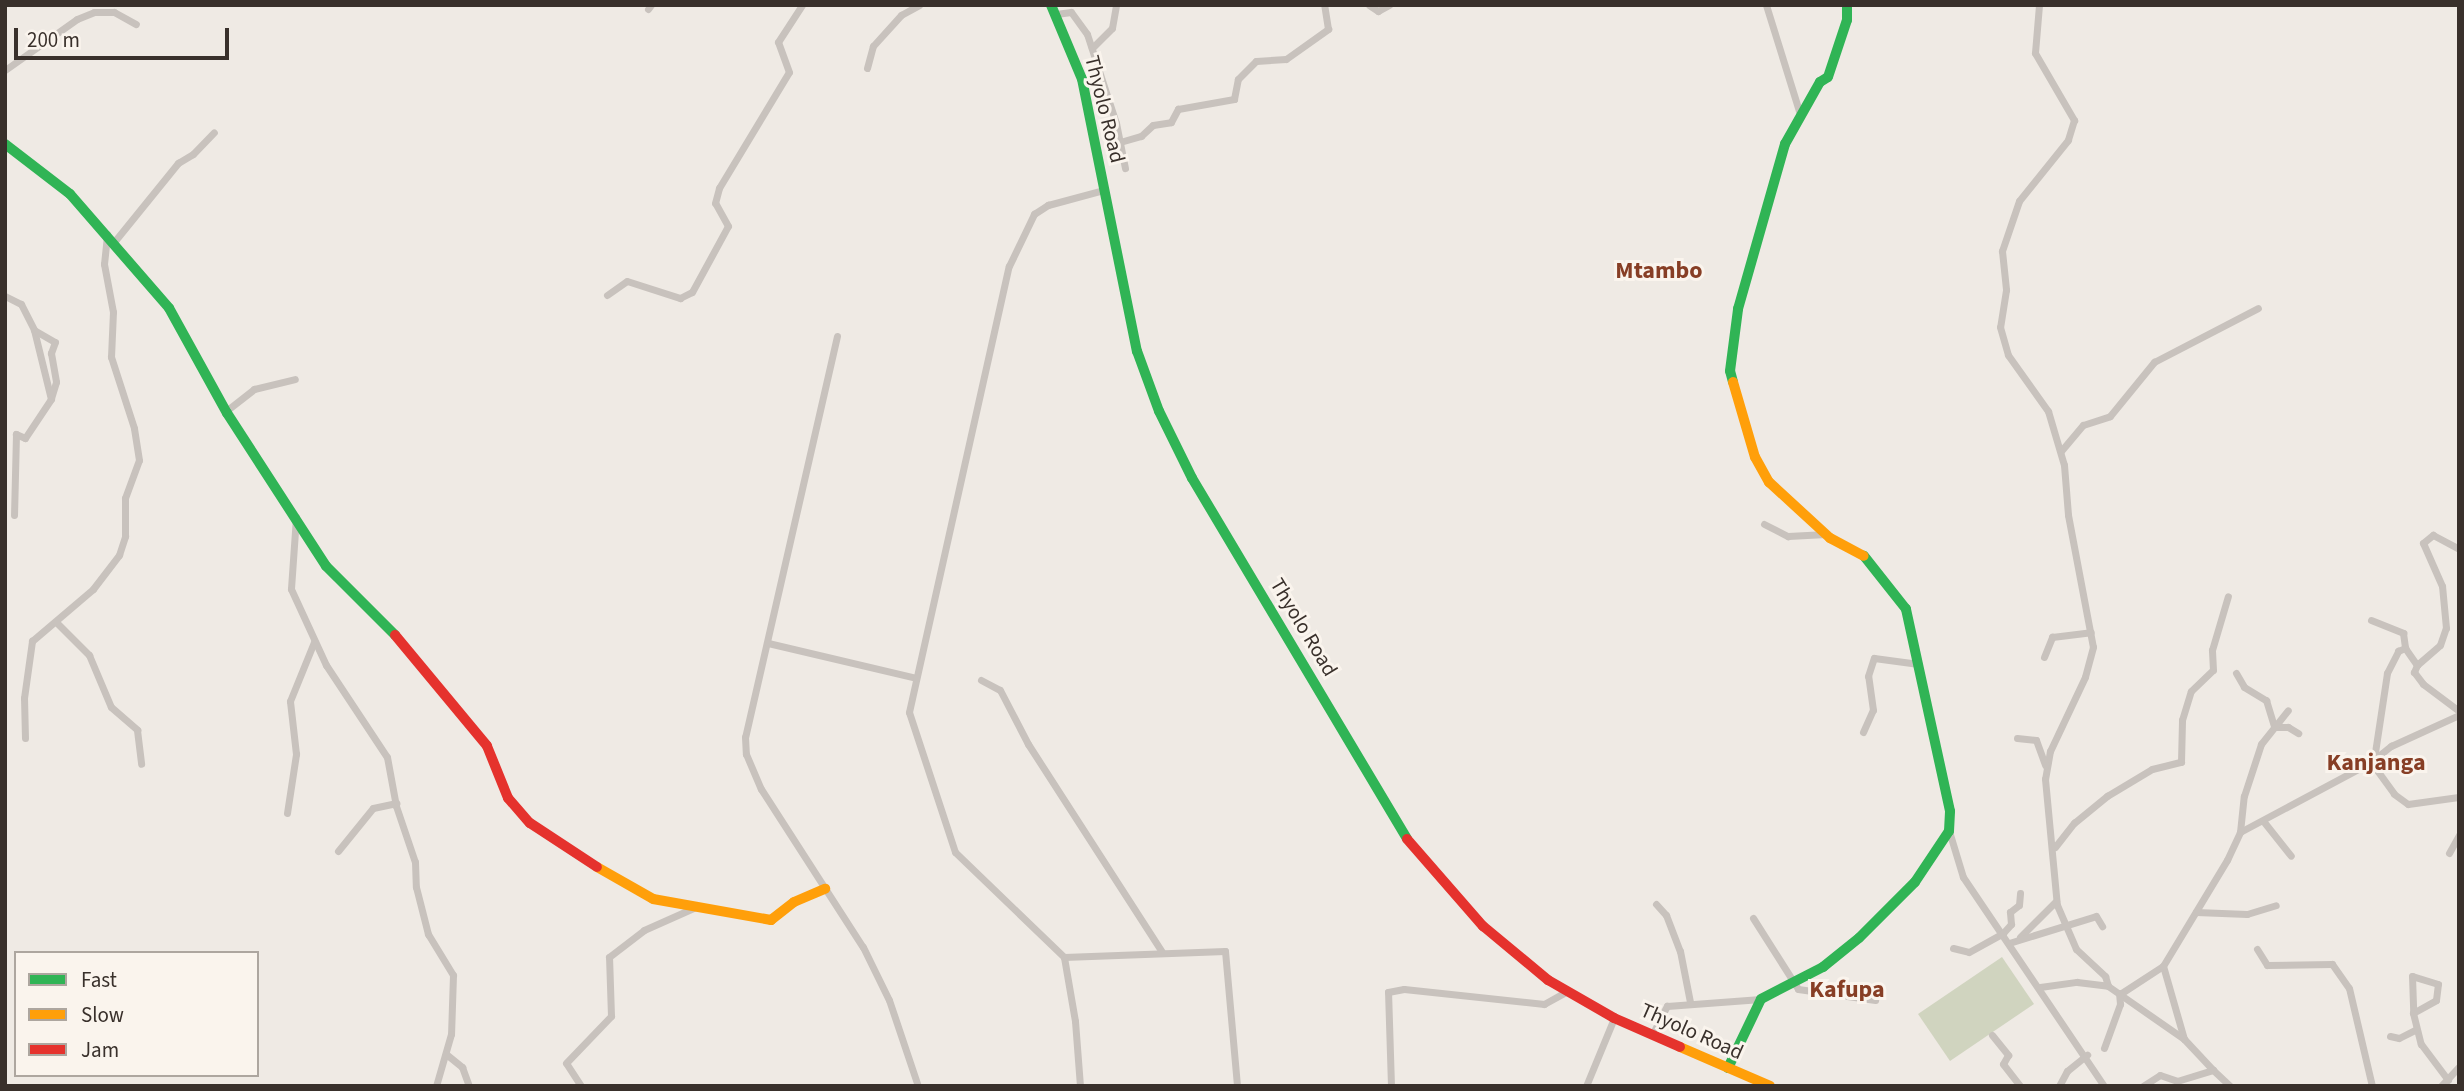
<!DOCTYPE html>
<style>
body{margin:0}
#map{position:relative;width:2464px;height:1091px;overflow:hidden;background:#efeae4;font-family:"Source Sans 3",sans-serif}
div>[style]{position:absolute}
[style*='--x']{left:calc(var(--x)*1px);top:calc(var(--y)*1px);width:calc(var(--w)*1px);rotate:calc(var(--a)*1deg)}
.green>*{inset:0;background:#d0d4bf}
.street>*{height:7px;margin:-3.5px;padding:0 3.5px;transform-origin:3.5px;border-radius:3.5px;background:#c8c2bd}
.fast>*{height:10px;margin:-5px;padding:0 5px;transform-origin:5px;border-radius:5px;background:#30b455}
.slow>*{height:10px;margin:-5px;padding:0 5px;transform-origin:5px;border-radius:5px;background:#ff9f0a}
.jam>*{height:10px;margin:-5px;padding:0 5px;transform-origin:5px;border-radius:5px;background:#e5322d}
span{translate:-50% -50%;white-space:nowrap;text-align:center;line-height:1.15;-webkit-text-stroke:6px #faf4ed;paint-order:stroke}
.street-label{font-size:21px;color:#39302b}
.quarter-label{font-size:24px;color:#873e25;font-weight:700}
.frame{position:absolute;inset:0;border:7px solid #39302b;pointer-events:none}
.legend{position:absolute;left:14px;top:951px;width:245px;height:126px;box-sizing:border-box;background:#faf4ed;border:2px solid #ada69f;margin:0;padding:9px 12px;list-style:none;font-size:21px;color:#39302b}
.legend li{display:flex;align-items:center;gap:14px;height:35px}
.legend b{width:35px;border:2px solid #ada69f}
.scale{position:absolute;left:14px;top:28px;width:215px;height:32px;box-sizing:border-box;border:4px solid #39302b;border-top:0;padding-left:9px;font-size:21px;line-height:24px;white-space:nowrap;color:#39302b;-webkit-text-stroke:5px #faf4ed;paint-order:stroke}
</style>
<div id="map">
<div class="green">
<div style="clip-path:polygon(2002px 957px,2034px 1004px,1950px 1061px,1918px 1014px)"></div>
</div>
<div class="street">
<div style="--x:1369;--y:5;--w:11;--a:34"></div>
<div style="--x:1378;--y:11;--w:13;--a:-29"></div>
<div style="--x:1766;--y:5;--w:114;--a:72.7"></div>
<div style="--x:2039;--y:5;--w:48;--a:94.8"></div>
<div style="--x:2035;--y:53;--w:78;--a:59.8"></div>
<div style="--x:2074;--y:120;--w:21;--a:107"></div>
<div style="--x:2068;--y:140;--w:78;--a:128.8"></div>
<div style="--x:2019;--y:201;--w:53;--a:108.8"></div>
<div style="--x:2002;--y:251;--w:39;--a:84"></div>
<div style="--x:2006;--y:290;--w:37;--a:99"></div>
<div style="--x:2000;--y:327;--w:29;--a:74"></div>
<div style="--x:2008;--y:355;--w:69;--a:54.5"></div>
<div style="--x:2048;--y:411;--w:56;--a:73.5"></div>
<div style="--x:2064;--y:465;--w:50;--a:85.4"></div>
<div style="--x:2068;--y:515;--w:134;--a:79.3"></div>
<div style="--x:2093;--y:647;--w:31;--a:105"></div>
<div style="--x:2085;--y:677;--w:82;--a:115.3"></div>
<div style="--x:2050;--y:751;--w:28;--a:100"></div>
<div style="--x:2045;--y:779;--w:127;--a:84.6"></div>
<div style="--x:2057;--y:905;--w:48;--a:66.6"></div>
<div style="--x:2076;--y:949;--w:40;--a:43"></div>
<div style="--x:2105;--y:976;--w:10;--a:73"></div>
<div style="--x:648;--y:9;--w:5;--a:-53"></div>
<div style="--x:1056;--y:14;--w:15;--a:-8"></div>
<div style="--x:1071;--y:12;--w:27;--a:54"></div>
<div style="--x:1087;--y:34;--w:94;--a:72"></div>
<div style="--x:1116;--y:123;--w:46;--a:78.7"></div>
<div style="--x:1092;--y:48;--w:28;--a:-45"></div>
<div style="--x:1112;--y:28;--w:23;--a:-80"></div>
<div style="--x:867;--y:68;--w:23;--a:-75"></div>
<div style="--x:873;--y:46;--w:42;--a:-47.9"></div>
<div style="--x:901;--y:15;--w:21;--a:-29"></div>
<div style="--x:5;--y:70;--w:88;--a:-35.3"></div>
<div style="--x:77;--y:19;--w:18;--a:-22"></div>
<div style="--x:94;--y:12;--w:20;--a:0"></div>
<div style="--x:114;--y:12;--w:25;--a:29"></div>
<div style="--x:1120;--y:142;--w:22;--a:-16"></div>
<div style="--x:1141;--y:136;--w:16;--a:-43"></div>
<div style="--x:1153;--y:125;--w:18;--a:-9"></div>
<div style="--x:1171;--y:122;--w:15;--a:-62"></div>
<div style="--x:1178;--y:109;--w:57;--a:-10.1"></div>
<div style="--x:1234;--y:99;--w:20;--a:-79"></div>
<div style="--x:1238;--y:79;--w:25;--a:-45"></div>
<div style="--x:1256;--y:61;--w:30;--a:-4"></div>
<div style="--x:1286;--y:59;--w:52;--a:-35.5"></div>
<div style="--x:1328;--y:29;--w:24;--a:-99"></div>
<div style="--x:114;--y:242;--w:102;--a:-51"></div>
<div style="--x:178;--y:163;--w:17;--a:-31"></div>
<div style="--x:193;--y:154;--w:30;--a:-46"></div>
<div style="--x:607;--y:295;--w:24;--a:-35"></div>
<div style="--x:627;--y:281;--w:56;--a:17.8"></div>
<div style="--x:680;--y:298;--w:13;--a:-27"></div>
<div style="--x:692;--y:292;--w:75;--a:-61.4"></div>
<div style="--x:728;--y:226;--w:26;--a:-119"></div>
<div style="--x:715;--y:203;--w:16;--a:-75"></div>
<div style="--x:719;--y:188;--w:135;--a:-58.9"></div>
<div style="--x:789;--y:72;--w:32;--a:-110"></div>
<div style="--x:778;--y:42;--w:44;--a:-57"></div>
<div style="--x:5;--y:296;--w:18;--a:27"></div>
<div style="--x:21;--y:304;--w:29;--a:63"></div>
<div style="--x:34;--y:330;--w:71;--a:76.2"></div>
<div style="--x:51;--y:399;--w:47;--a:123.7"></div>
<div style="--x:25;--y:438;--w:10;--a:-156"></div>
<div style="--x:16;--y:434;--w:81;--a:91.4"></div>
<div style="--x:34;--y:330;--w:24;--a:30"></div>
<div style="--x:55;--y:342;--w:12;--a:110"></div>
<div style="--x:51;--y:353;--w:29;--a:80"></div>
<div style="--x:56;--y:382;--w:17;--a:107"></div>
<div style="--x:837;--y:336;--w:411;--a:102.9"></div>
<div style="--x:745;--y:737;--w:17;--a:87"></div>
<div style="--x:746;--y:754;--w:38;--a:67"></div>
<div style="--x:761;--y:789;--w:188;--a:57.2"></div>
<div style="--x:863;--y:947;--w:59;--a:63.9"></div>
<div style="--x:889;--y:1000;--w:91;--a:71.4"></div>
<div style="--x:226;--y:411;--w:36;--a:-38"></div>
<div style="--x:254;--y:389;--w:42;--a:-13.7"></div>
<div style="--x:2061;--y:451;--w:34;--a:-50"></div>
<div style="--x:2083;--y:425;--w:28;--a:-18"></div>
<div style="--x:2110;--y:416;--w:70;--a:-50.8"></div>
<div style="--x:2154;--y:362;--w:117;--a:-27.4"></div>
<div style="--x:296;--y:517;--w:72;--a:94"></div>
<div style="--x:291;--y:589;--w:84;--a:65.3"></div>
<div style="--x:326;--y:665;--w:110;--a:56.5"></div>
<div style="--x:387;--y:757;--w:50;--a:79.6"></div>
<div style="--x:396;--y:806;--w:59;--a:71.3"></div>
<div style="--x:415;--y:862;--w:25;--a:88"></div>
<div style="--x:416;--y:887;--w:49;--a:75.7"></div>
<div style="--x:428;--y:934;--w:48;--a:58.6"></div>
<div style="--x:453;--y:975;--w:59;--a:91.9"></div>
<div style="--x:451;--y:1034;--w:54;--a:106.1"></div>
<div style="--x:1764;--y:524;--w:27;--a:27"></div>
<div style="--x:1788;--y:536;--w:38;--a:-3"></div>
<div style="--x:2371;--y:620;--w:35;--a:22"></div>
<div style="--x:2403;--y:633;--w:15;--a:82"></div>
<div style="--x:2405;--y:648;--w:21;--a:55"></div>
<div style="--x:2417;--y:665;--w:30;--a:-41"></div>
<div style="--x:2440;--y:645;--w:18;--a:-71"></div>
<div style="--x:2446;--y:628;--w:42;--a:-95.4"></div>
<div style="--x:2442;--y:586;--w:47;--a:-113.8"></div>
<div style="--x:2423;--y:543;--w:13;--a:-39"></div>
<div style="--x:2433;--y:535;--w:30;--a:28"></div>
<div style="--x:56;--y:622;--w:47;--a:45"></div>
<div style="--x:89;--y:655;--w:56;--a:67.1"></div>
<div style="--x:111;--y:707;--w:35;--a:41"></div>
<div style="--x:137;--y:730;--w:34;--a:83"></div>
<div style="--x:768;--y:643;--w:152;--a:13.3"></div>
<div style="--x:2044;--y:657;--w:22;--a:-68"></div>
<div style="--x:2052;--y:637;--w:39;--a:-7"></div>
<div style="--x:2417;--y:665;--w:8;--a:113"></div>
<div style="--x:2414;--y:672;--w:15;--a:53"></div>
<div style="--x:2423;--y:684;--w:45;--a:36.9"></div>
<div style="--x:2236;--y:673;--w:16;--a:60"></div>
<div style="--x:2244;--y:687;--w:26;--a:31"></div>
<div style="--x:2266;--y:700;--w:28;--a:73"></div>
<div style="--x:2274;--y:727;--w:14;--a:0"></div>
<div style="--x:2288;--y:727;--w:12;--a:31"></div>
<div style="--x:981;--y:680;--w:21;--a:28"></div>
<div style="--x:1000;--y:690;--w:61;--a:62.6"></div>
<div style="--x:1028;--y:744;--w:247;--a:57.2"></div>
<div style="--x:1863;--y:732;--w:24;--a:-66"></div>
<div style="--x:1873;--y:710;--w:34;--a:-98"></div>
<div style="--x:1868;--y:676;--w:19;--a:-72"></div>
<div style="--x:1874;--y:658;--w:45;--a:7.6"></div>
<div style="--x:25;--y:738;--w:40;--a:-91.4"></div>
<div style="--x:24;--y:698;--w:58;--a:-82"></div>
<div style="--x:32;--y:641;--w:80;--a:-40.4"></div>
<div style="--x:93;--y:589;--w:43;--a:-52.6"></div>
<div style="--x:119;--y:555;--w:20;--a:-72"></div>
<div style="--x:125;--y:536;--w:38;--a:-90"></div>
<div style="--x:125;--y:498;--w:40;--a:-69.8"></div>
<div style="--x:139;--y:460;--w:32;--a:-99"></div>
<div style="--x:134;--y:428;--w:75;--a:-107.9"></div>
<div style="--x:111;--y:357;--w:45;--a:-87.5"></div>
<div style="--x:113;--y:312;--w:49;--a:-100.6"></div>
<div style="--x:104;--y:264;--w:30;--a:-84"></div>
<div style="--x:2017;--y:738;--w:19;--a:6"></div>
<div style="--x:2036;--y:740;--w:27;--a:70"></div>
<div style="--x:2374;--y:759;--w:87;--a:-81.4"></div>
<div style="--x:2387;--y:673;--w:25;--a:-63"></div>
<div style="--x:2398;--y:651;--w:8;--a:-23"></div>
<div style="--x:2371;--y:762;--w:39;--a:54"></div>
<div style="--x:2394;--y:794;--w:17;--a:36"></div>
<div style="--x:2408;--y:804;--w:51;--a:-7.8"></div>
<div style="--x:287;--y:813;--w:60;--a:-81.3"></div>
<div style="--x:296;--y:754;--w:53;--a:-96.5"></div>
<div style="--x:290;--y:701;--w:64;--a:-67.9"></div>
<div style="--x:2264;--y:822;--w:43;--a:51.5"></div>
<div style="--x:1949;--y:831;--w:48;--a:73.1"></div>
<div style="--x:1963;--y:877;--w:252;--a:56"></div>
<div style="--x:2240;--y:832;--w:149;--a:-28.1"></div>
<div style="--x:2371;--y:762;--w:26;--a:-39"></div>
<div style="--x:2391;--y:746;--w:75;--a:-24.5"></div>
<div style="--x:2055;--y:847;--w:31;--a:-52"></div>
<div style="--x:2074;--y:823;--w:43;--a:-39.3"></div>
<div style="--x:2107;--y:796;--w:52;--a:-31"></div>
<div style="--x:2152;--y:769;--w:30;--a:-14"></div>
<div style="--x:2181;--y:762;--w:42;--a:-88.6"></div>
<div style="--x:2182;--y:720;--w:30;--a:-73"></div>
<div style="--x:2191;--y:691;--w:30;--a:-44"></div>
<div style="--x:2213;--y:670;--w:20;--a:-93"></div>
<div style="--x:2212;--y:650;--w:56;--a:-73.5"></div>
<div style="--x:338;--y:851;--w:55;--a:-50.9"></div>
<div style="--x:373;--y:808;--w:24;--a:-12"></div>
<div style="--x:2449;--y:853;--w:21;--a:-61"></div>
<div style="--x:1656;--y:904;--w:15;--a:48"></div>
<div style="--x:1666;--y:915;--w:39;--a:69"></div>
<div style="--x:1680;--y:951;--w:52;--a:78.9"></div>
<div style="--x:2196;--y:912;--w:51;--a:2.2"></div>
<div style="--x:2247;--y:914;--w:30;--a:-17"></div>
<div style="--x:1753;--y:918;--w:84;--a:57.6"></div>
<div style="--x:1798;--y:989;--w:78;--a:8.1"></div>
<div style="--x:2020;--y:937;--w:51;--a:-45"></div>
<div style="--x:2009;--y:943;--w:91;--a:-17.2"></div>
<div style="--x:2096;--y:916;--w:12;--a:59"></div>
<div style="--x:1953;--y:948;--w:16;--a:14"></div>
<div style="--x:1969;--y:952;--w:39;--a:-29"></div>
<div style="--x:2003;--y:933;--w:12;--a:-48"></div>
<div style="--x:2011;--y:924;--w:12;--a:-95"></div>
<div style="--x:2010;--y:912;--w:11;--a:-38"></div>
<div style="--x:2019;--y:905;--w:12;--a:-85"></div>
<div style="--x:2257;--y:949;--w:19;--a:58"></div>
<div style="--x:2267;--y:965;--w:65;--a:-0.9"></div>
<div style="--x:2332;--y:964;--w:29;--a:55"></div>
<div style="--x:2349;--y:988;--w:101;--a:76.8"></div>
<div style="--x:1064;--y:957;--w:161;--a:-2.1"></div>
<div style="--x:1225;--y:951;--w:136;--a:84.9"></div>
<div style="--x:2040;--y:987;--w:37;--a:-8"></div>
<div style="--x:2077;--y:982;--w:31;--a:7"></div>
<div style="--x:2108;--y:986;--w:93;--a:34.9"></div>
<div style="--x:2184;--y:1039;--w:42;--a:46.9"></div>
<div style="--x:2120;--y:994;--w:51;--a:-33.1"></div>
<div style="--x:2413;--y:1013;--w:26;--a:-29"></div>
<div style="--x:2436;--y:1000;--w:16;--a:-83"></div>
<div style="--x:2438;--y:984;--w:27;--a:-163"></div>
<div style="--x:2412;--y:976;--w:37;--a:88"></div>
<div style="--x:2413;--y:1013;--w:32;--a:76"></div>
<div style="--x:2421;--y:1044;--w:45;--a:53.1"></div>
<div style="--x:1652;--y:1035;--w:33;--a:-63"></div>
<div style="--x:1667;--y:1006;--w:94;--a:-4.3"></div>
<div style="--x:1992;--y:1035;--w:26;--a:51"></div>
<div style="--x:2008;--y:1055;--w:10;--a:119"></div>
<div style="--x:2003;--y:1064;--w:28;--a:52"></div>
<div style="--x:2390;--y:1036;--w:9;--a:13"></div>
<div style="--x:2399;--y:1038;--w:18;--a:-27"></div>
<div style="--x:2184;--y:1039;--w:76;--a:-106"></div>
<div style="--x:2163;--y:966;--w:124;--a:-58.9"></div>
<div style="--x:2227;--y:860;--w:31;--a:-65"></div>
<div style="--x:2240;--y:832;--w:36;--a:-84"></div>
<div style="--x:2244;--y:796;--w:55;--a:-71.9"></div>
<div style="--x:2261;--y:744;--w:43;--a:-51.5"></div>
<div style="--x:2104;--y:1048;--w:47;--a:-70"></div>
<div style="--x:2120;--y:1004;--w:11;--a:-95"></div>
<div style="--x:446;--y:1054;--w:21;--a:39"></div>
<div style="--x:462;--y:1067;--w:20;--a:70"></div>
<div style="--x:581;--y:1086;--w:27;--a:-123"></div>
<div style="--x:566;--y:1063;--w:65;--a:-46.2"></div>
<div style="--x:611;--y:1016;--w:59;--a:-91.9"></div>
<div style="--x:609;--y:957;--w:44;--a:-37.6"></div>
<div style="--x:644;--y:930;--w:59;--a:-24"></div>
<div style="--x:1080;--y:1086;--w:65;--a:-94.4"></div>
<div style="--x:1075;--y:1021;--w:65;--a:-99.8"></div>
<div style="--x:1064;--y:957;--w:151;--a:-136.1"></div>
<div style="--x:955;--y:852;--w:147;--a:-108.2"></div>
<div style="--x:909;--y:712;--w:457;--a:-77.4"></div>
<div style="--x:1009;--y:266;--w:58;--a:-64.3"></div>
<div style="--x:1034;--y:214;--w:17;--a:-33"></div>
<div style="--x:1048;--y:205;--w:58;--a:-15"></div>
<div style="--x:1391;--y:1086;--w:94;--a:-91.8"></div>
<div style="--x:1388;--y:992;--w:16;--a:-11"></div>
<div style="--x:1404;--y:989;--w:141;--a:6.1"></div>
<div style="--x:1544;--y:1004;--w:25;--a:-29"></div>
<div style="--x:1586;--y:1086;--w:74;--a:-67.6"></div>
<div style="--x:2059;--y:1086;--w:17;--a:-62"></div>
<div style="--x:2067;--y:1071;--w:26;--a:-39"></div>
<div style="--x:2143;--y:1086;--w:20;--a:-33"></div>
<div style="--x:2160;--y:1075;--w:18;--a:19"></div>
<div style="--x:2177;--y:1081;--w:38;--a:-17"></div>
<div style="--x:2213;--y:1070;--w:23;--a:43"></div>
<div style="--x:2441;--y:1086;--w:26;--a:-47"></div>
</div>
<div class="fast">
<div style="--x:1051;--y:5;--w:80;--a:67.3"></div>
<div style="--x:1082;--y:79;--w:278;--a:78.6"></div>
<div style="--x:1137;--y:351;--w:64;--a:69.9"></div>
<div style="--x:1159;--y:411;--w:75;--a:63.8"></div>
<div style="--x:1192;--y:478;--w:420;--a:59.2"></div>
<div style="--x:5;--y:144;--w:82;--a:37.6"></div>
<div style="--x:70;--y:194;--w:151;--a:49"></div>
<div style="--x:169;--y:308;--w:120;--a:61.1"></div>
<div style="--x:227;--y:413;--w:182;--a:57.1"></div>
<div style="--x:326;--y:566;--w:98;--a:45"></div>
<div style="--x:1733;--y:382;--w:11;--a:-105"></div>
<div style="--x:1730;--y:371;--w:63;--a:-82.6"></div>
<div style="--x:1738;--y:309;--w:172;--a:-74.1"></div>
<div style="--x:1785;--y:144;--w:71;--a:-60.6"></div>
<div style="--x:1820;--y:82;--w:9;--a:-32"></div>
<div style="--x:1828;--y:77;--w:60;--a:-71.6"></div>
<div style="--x:1847;--y:20;--w:15;--a:-90"></div>
<div style="--x:1728;--y:1068;--w:76;--a:-64.4"></div>
<div style="--x:1761;--y:999;--w:70;--a:-27.3"></div>
<div style="--x:1823;--y:967;--w:46;--a:-38.9"></div>
<div style="--x:1859;--y:938;--w:79;--a:-45"></div>
<div style="--x:1915;--y:882;--w:61;--a:-56.3"></div>
<div style="--x:1949;--y:831;--w:20;--a:-87"></div>
<div style="--x:1950;--y:811;--w:207;--a:-102.3"></div>
<div style="--x:1906;--y:609;--w:68;--a:-128.4"></div>
</div>
<div class="slow">
<div style="--x:1733;--y:382;--w:78;--a:73.7"></div>
<div style="--x:1755;--y:457;--w:29;--a:61"></div>
<div style="--x:1769;--y:482;--w:83;--a:42.6"></div>
<div style="--x:1830;--y:538;--w:38;--a:28"></div>
<div style="--x:597;--y:867;--w:64;--a:29.7"></div>
<div style="--x:653;--y:899;--w:120;--a:10.1"></div>
<div style="--x:771;--y:920;--w:29;--a:-38"></div>
<div style="--x:794;--y:902;--w:34;--a:-23"></div>
<div style="--x:1680;--y:1047;--w:98;--a:23.4"></div>
</div>
<div class="jam">
<div style="--x:395;--y:635;--w:144;--a:50.3"></div>
<div style="--x:487;--y:746;--w:56;--a:68"></div>
<div style="--x:508;--y:798;--w:33;--a:49"></div>
<div style="--x:530;--y:823;--w:80;--a:33.3"></div>
<div style="--x:1407;--y:839;--w:116;--a:48.9"></div>
<div style="--x:1483;--y:926;--w:85;--a:39.7"></div>
<div style="--x:1548;--y:980;--w:76;--a:29.9"></div>
<div style="--x:1614;--y:1018;--w:72;--a:23.7"></div>
</div>
<div class="street-label">
<span style="left:1105px;top:109px;rotate:76deg">Thyolo Road</span>
<span style="left:1304px;top:627px;rotate:59deg">Thyolo Road</span>
<span style="left:1692px;top:1031px;rotate:24deg">Thyolo Road</span>
</div>
<div class="quarter-label">
<span style="left:1659px;top:271px">Mtambo</span>
<span style="left:2376px;top:763px">Kanjanga</span>
<span style="left:1847px;top:990px">Kafupa</span>
</div>
<div class="frame"></div>
<ul class="legend">
<li><b style="height:9px;background:#30b455"></b>Fast</li>
<li><b style="height:9px;background:#ff9f0a"></b>Slow</li>
<li><b style="height:9px;background:#e5322d"></b>Jam</li>
</ul>
<div class="scale">200 m</div>
</div>
